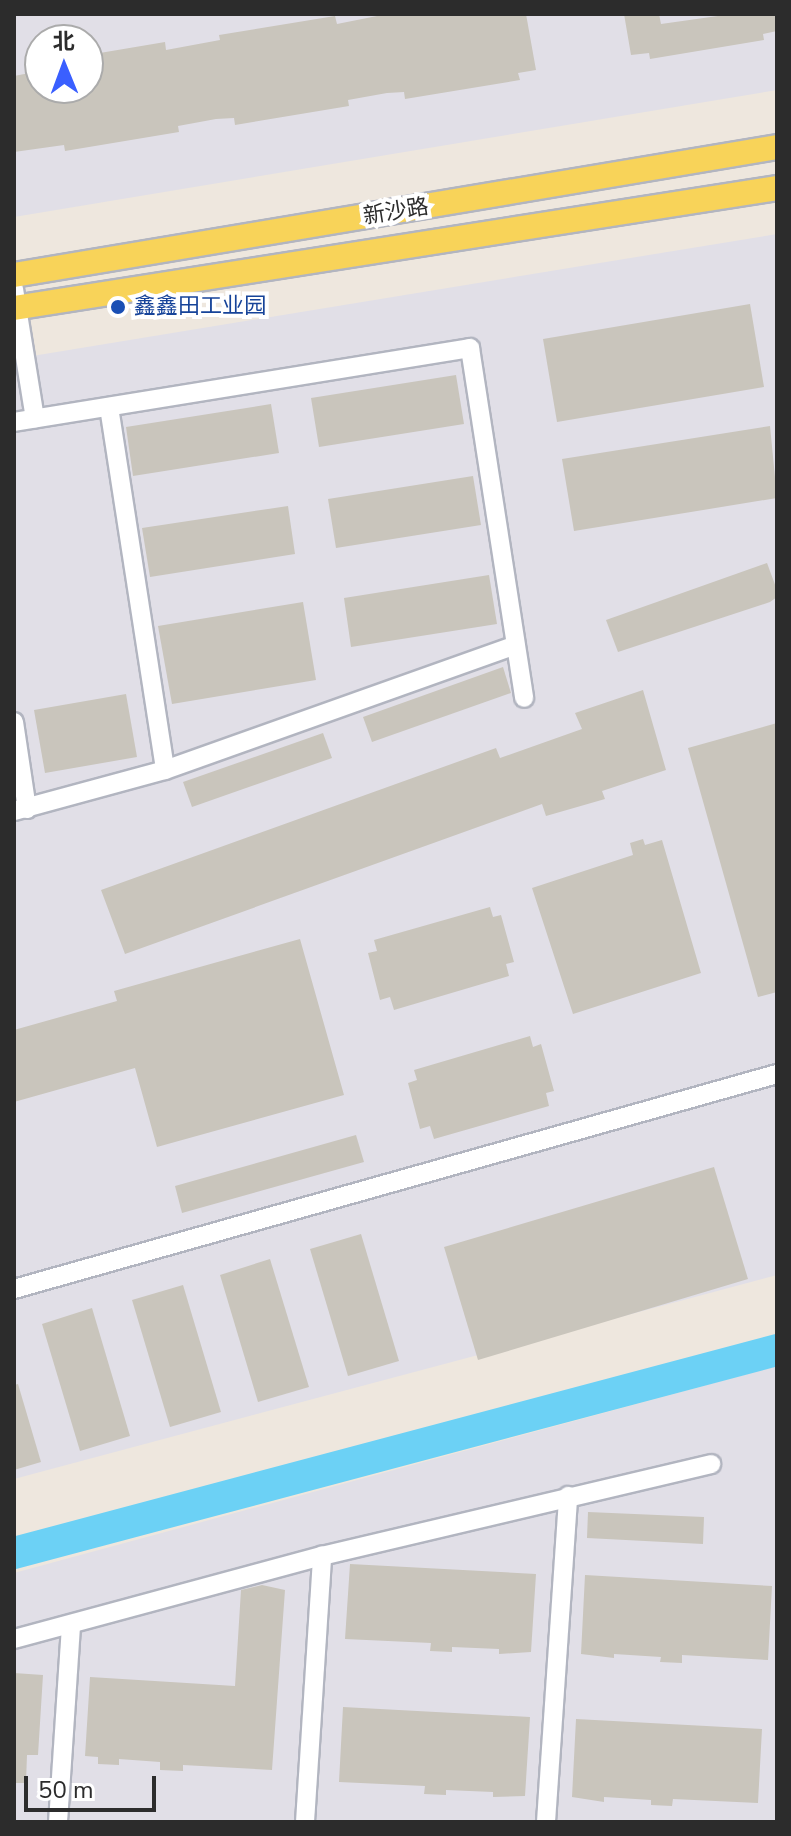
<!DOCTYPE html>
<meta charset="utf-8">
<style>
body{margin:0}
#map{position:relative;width:791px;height:1836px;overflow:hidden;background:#eee7de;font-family:"Nunito Sans","Noto Sans SC",sans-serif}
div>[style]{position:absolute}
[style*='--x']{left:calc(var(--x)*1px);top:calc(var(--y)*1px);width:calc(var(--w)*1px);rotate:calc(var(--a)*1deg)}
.industrial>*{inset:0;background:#e1dfe7}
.river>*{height:32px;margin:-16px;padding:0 16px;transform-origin:16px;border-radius:16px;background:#6cd1f5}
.building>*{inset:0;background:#c9c5bc}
.roads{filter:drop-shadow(2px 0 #b2b5c0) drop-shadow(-2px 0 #b2b5c0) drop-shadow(0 2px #b2b5c0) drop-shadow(0 -2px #b2b5c0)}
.minor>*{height:18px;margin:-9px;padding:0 9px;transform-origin:9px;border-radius:9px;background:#fff}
.major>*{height:24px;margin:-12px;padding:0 12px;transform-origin:12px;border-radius:12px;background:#f8d359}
.dots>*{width:22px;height:22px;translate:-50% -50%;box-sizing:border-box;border:4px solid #fff;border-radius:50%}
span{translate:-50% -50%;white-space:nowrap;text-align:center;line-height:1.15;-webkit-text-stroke:8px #fff;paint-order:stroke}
.street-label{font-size:22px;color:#2c2c2c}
.transit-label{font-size:22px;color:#164399}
.left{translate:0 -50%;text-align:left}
.frame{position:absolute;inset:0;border:16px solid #2c2c2c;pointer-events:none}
.north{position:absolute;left:24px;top:24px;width:80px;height:80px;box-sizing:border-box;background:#fff;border:2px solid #ababab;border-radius:50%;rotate:359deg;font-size:22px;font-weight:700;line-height:32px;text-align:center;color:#2c2c2c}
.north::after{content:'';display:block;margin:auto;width:28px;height:36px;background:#3a5fff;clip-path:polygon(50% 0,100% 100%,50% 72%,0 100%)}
.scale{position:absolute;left:24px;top:1776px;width:132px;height:36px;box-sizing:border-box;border:4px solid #2c2c2c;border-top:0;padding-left:10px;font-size:24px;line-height:28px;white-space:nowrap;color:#2c2c2c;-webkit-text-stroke:6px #fff;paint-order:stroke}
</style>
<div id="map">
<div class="industrial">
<div style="clip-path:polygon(evenodd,14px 14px,777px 14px,777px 90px,14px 217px,14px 14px,40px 40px,88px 40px,88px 88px,40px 88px,40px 40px)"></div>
<div style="clip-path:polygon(777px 234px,777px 1275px,14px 1479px,14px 359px)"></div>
<div style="clip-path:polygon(777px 1366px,777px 1822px,14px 1822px,14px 1573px)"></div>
</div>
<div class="river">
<div style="--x:14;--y:1553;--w:790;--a:-14.9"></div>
</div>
<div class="building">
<div style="clip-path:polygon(387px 14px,526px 14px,536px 70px,518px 73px,520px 80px,405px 99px,404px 92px,387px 93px,348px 100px,349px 106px,235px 125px,234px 118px,216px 119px,178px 126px,179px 132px,65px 151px,64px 145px,14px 152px,14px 76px,40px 71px,40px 88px,88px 88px,88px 55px,165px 42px,166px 50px,220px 40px,219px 35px,335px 16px,337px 24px)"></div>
<div style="clip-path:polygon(624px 14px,659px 14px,661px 24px,732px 14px,777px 14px,777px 31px,763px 34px,764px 40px,650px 59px,649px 53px,631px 55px)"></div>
<div style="clip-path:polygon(750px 304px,764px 387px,557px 422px,543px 339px)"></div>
<div style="clip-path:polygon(456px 375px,464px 424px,319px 447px,311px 398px)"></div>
<div style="clip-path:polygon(271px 404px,279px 453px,133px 476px,126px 427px)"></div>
<div style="clip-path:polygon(770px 426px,777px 498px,574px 531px,562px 459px)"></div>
<div style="clip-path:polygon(473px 476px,481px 525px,336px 548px,328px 499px)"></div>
<div style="clip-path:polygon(288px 506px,295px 554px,150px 577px,142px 528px)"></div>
<div style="clip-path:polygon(767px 563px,777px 590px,777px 597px,770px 602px,618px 652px,606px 620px)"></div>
<div style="clip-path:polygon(489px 575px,497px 624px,351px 647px,344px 598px)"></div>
<div style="clip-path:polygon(303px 602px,316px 680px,172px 704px,158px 626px)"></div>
<div style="clip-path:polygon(503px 667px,511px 693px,372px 742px,363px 717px)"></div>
<div style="clip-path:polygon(643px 690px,666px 770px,602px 791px,605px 799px,546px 816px,542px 804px,125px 954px,101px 890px,496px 748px,500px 758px,582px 729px,575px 713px)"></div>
<div style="clip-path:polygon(126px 694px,137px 757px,45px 773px,34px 710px)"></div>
<div style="clip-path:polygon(777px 723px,777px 992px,758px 997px,688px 748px)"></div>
<div style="clip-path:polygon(323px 733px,332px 758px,192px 807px,183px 782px)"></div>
<div style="clip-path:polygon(643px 839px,645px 845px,662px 840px,701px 973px,573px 1014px,532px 888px,633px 855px,630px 843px)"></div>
<div style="clip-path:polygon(490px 907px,493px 917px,501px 915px,514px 962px,506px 964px,509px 976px,394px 1010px,390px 997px,380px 1000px,368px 953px,377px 951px,374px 940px)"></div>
<div style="clip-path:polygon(300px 939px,344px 1095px,157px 1147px,135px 1068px,14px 1102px,14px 1030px,117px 1001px,114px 991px)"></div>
<div style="clip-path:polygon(530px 1036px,533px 1047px,541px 1044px,554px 1091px,546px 1093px,549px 1106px,434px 1139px,430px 1126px,420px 1129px,408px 1083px,417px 1080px,414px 1070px)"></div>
<div style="clip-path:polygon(356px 1135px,364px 1162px,182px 1213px,175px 1186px)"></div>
<div style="clip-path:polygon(714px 1167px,748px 1279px,478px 1360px,444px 1247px)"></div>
<div style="clip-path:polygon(361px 1234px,399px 1361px,348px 1376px,310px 1249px)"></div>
<div style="clip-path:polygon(270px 1259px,309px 1387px,258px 1402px,220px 1275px)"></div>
<div style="clip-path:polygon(183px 1285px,221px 1412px,170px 1427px,132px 1300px)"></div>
<div style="clip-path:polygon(92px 1308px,130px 1436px,80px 1451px,42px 1324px)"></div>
<div style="clip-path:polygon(18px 1384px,41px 1462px,14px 1470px,14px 1385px)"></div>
<div style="clip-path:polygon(588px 1512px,704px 1517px,703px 1544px,587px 1538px)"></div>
<div style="clip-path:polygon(350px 1564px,536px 1574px,531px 1652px,499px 1654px,499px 1649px,452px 1647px,452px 1652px,430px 1651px,431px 1643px,345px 1639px)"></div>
<div style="clip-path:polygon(585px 1575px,772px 1586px,768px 1660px,682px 1655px,682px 1663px,660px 1662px,661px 1657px,614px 1654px,614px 1658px,581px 1654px)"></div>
<div style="clip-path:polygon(262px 1585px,285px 1590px,272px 1770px,183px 1765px,183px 1771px,160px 1770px,160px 1762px,119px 1759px,119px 1765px,98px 1764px,98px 1757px,85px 1756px,90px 1677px,235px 1686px,241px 1590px)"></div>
<div style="clip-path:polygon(14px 1673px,43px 1675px,38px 1755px,27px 1755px,26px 1783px,14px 1783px)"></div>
<div style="clip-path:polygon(343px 1707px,530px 1717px,525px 1796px,493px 1797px,493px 1792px,446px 1790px,446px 1795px,424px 1794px,425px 1786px,339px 1782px)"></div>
<div style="clip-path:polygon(576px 1719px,762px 1729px,758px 1803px,673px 1799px,672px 1806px,651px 1805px,651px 1800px,604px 1797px,604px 1802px,572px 1797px)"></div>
</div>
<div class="roads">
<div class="minor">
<div style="--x:14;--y:289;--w:131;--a:80.8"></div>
<div style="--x:109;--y:407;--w:367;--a:81.2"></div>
<div style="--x:14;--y:422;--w:462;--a:-9.2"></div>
<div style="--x:470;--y:348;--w:354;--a:81.2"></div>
<div style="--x:14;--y:722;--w:88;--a:81.5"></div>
<div style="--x:14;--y:811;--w:156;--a:-15.2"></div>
<div style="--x:165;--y:770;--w:370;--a:-19.6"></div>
<div style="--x:14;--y:1289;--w:793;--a:-15.74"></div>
<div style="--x:14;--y:1639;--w:319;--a:-15.1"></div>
<div style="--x:322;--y:1556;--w:400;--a:-13.3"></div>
<div style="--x:58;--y:1822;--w:197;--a:-86.2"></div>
<div style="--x:305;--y:1822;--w:267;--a:-86.3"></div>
<div style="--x:546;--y:1822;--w:327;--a:-86.1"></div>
</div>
<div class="major">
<div style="--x:14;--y:275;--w:774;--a:-9.52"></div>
<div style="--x:14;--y:308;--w:772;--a:-8.94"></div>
</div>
</div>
<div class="dots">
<div style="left:118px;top:307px;background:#1a4fb4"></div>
</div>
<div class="street-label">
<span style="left:396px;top:212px;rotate:-9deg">新沙路</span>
</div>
<div class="transit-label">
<span class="left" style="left:134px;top:307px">鑫鑫田工业园</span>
</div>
<div class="frame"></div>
<div class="north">北</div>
<div class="scale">50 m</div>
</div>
